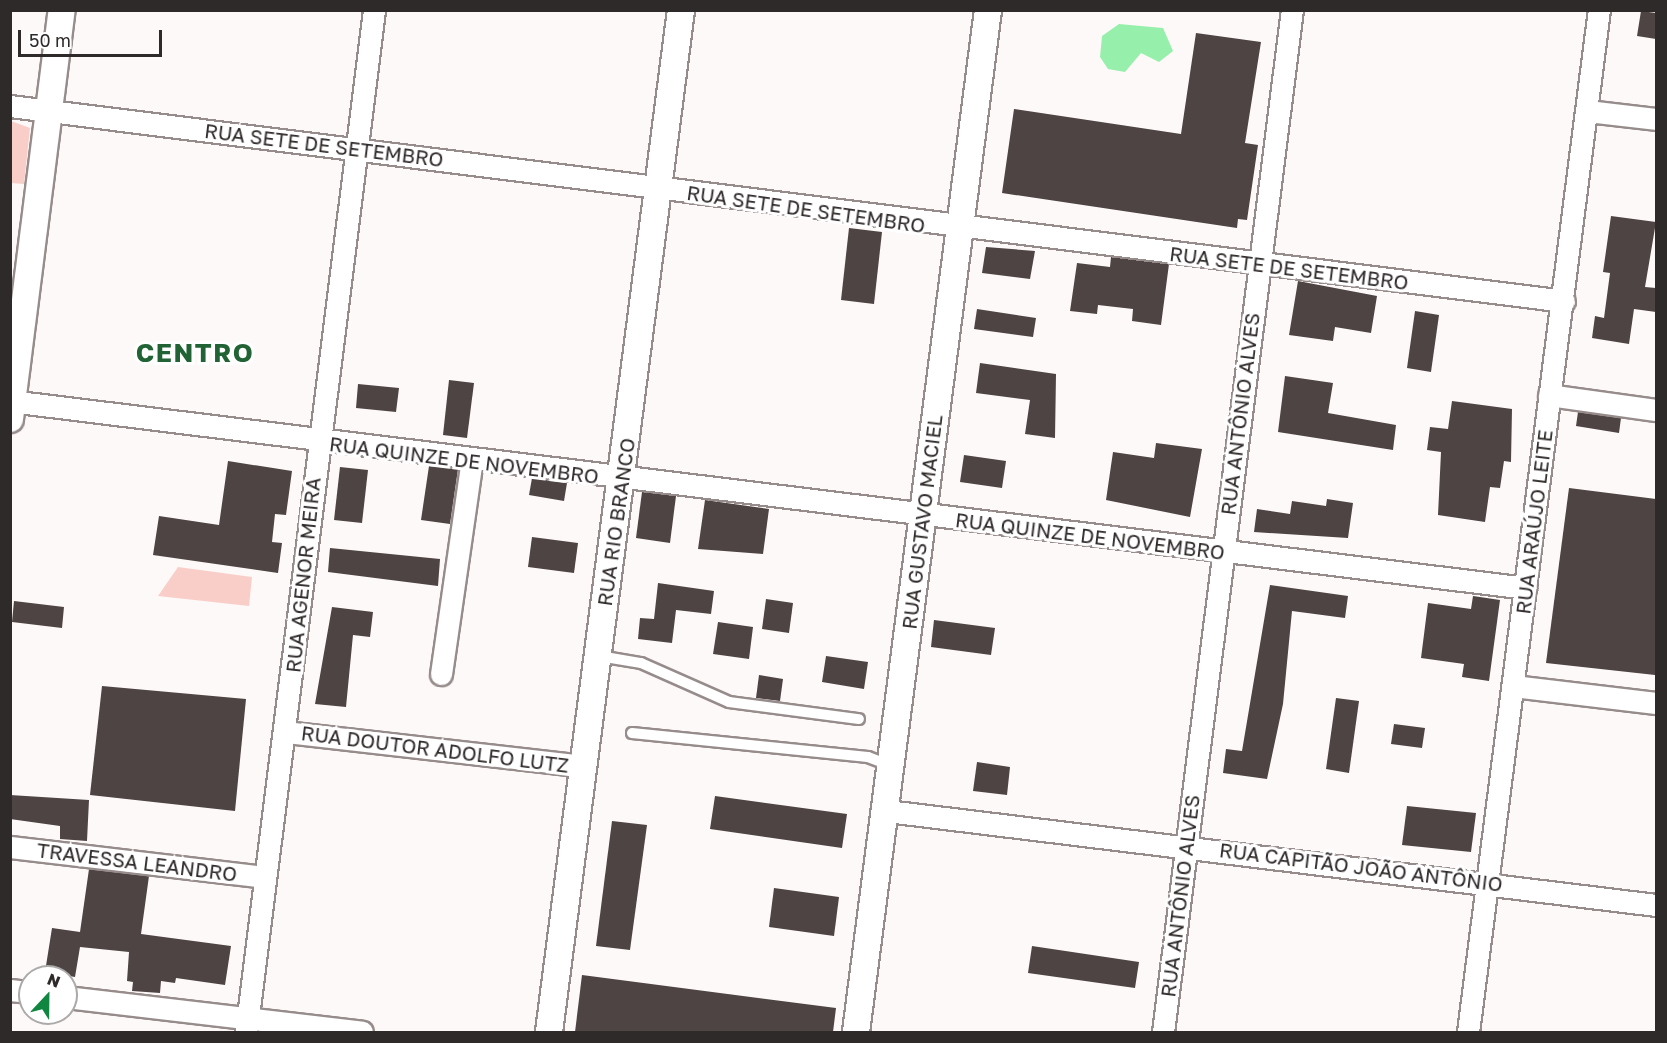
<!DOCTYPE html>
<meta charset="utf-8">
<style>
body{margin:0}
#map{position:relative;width:1667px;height:1043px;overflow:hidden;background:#fef9f9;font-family:"Golos Text",sans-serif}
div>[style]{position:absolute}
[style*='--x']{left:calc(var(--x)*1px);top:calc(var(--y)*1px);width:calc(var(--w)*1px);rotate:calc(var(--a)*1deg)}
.green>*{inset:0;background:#f9cec8}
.water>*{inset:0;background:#96efaa}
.building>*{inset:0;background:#4d4443}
.roads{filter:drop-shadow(2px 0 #968c8b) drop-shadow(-2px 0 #968c8b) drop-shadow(0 2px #968c8b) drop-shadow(0 -2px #968c8b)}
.service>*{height:10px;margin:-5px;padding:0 5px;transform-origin:5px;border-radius:5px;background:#fff}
.minor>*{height:21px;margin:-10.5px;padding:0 10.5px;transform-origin:10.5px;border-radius:10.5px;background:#fff}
.tertiary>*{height:26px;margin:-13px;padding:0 13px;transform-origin:13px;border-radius:13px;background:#fff}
span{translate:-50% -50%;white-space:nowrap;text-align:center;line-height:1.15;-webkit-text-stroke:6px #fff;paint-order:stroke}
.street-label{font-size:20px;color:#2e2a29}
.district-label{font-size:26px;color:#216335;font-weight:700;letter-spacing:1.5px}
.frame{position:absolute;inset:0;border:12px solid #2e2a29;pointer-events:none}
.north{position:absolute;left:18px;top:965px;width:60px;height:60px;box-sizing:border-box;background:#fff;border:2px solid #abaaa9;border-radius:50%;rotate:22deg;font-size:16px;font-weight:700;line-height:24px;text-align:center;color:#2e2a29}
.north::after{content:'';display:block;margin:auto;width:21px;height:27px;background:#108640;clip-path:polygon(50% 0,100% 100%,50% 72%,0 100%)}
.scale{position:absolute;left:18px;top:30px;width:144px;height:27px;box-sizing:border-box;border:3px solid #2e2a29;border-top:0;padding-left:8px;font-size:18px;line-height:21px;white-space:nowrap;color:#2e2a29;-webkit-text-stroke:4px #fff;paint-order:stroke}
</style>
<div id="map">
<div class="green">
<div style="clip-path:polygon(11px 121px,30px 128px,24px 184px,11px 183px)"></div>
<div style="clip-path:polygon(178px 567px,252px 577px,249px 606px,158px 596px)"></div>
</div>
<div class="water">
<div style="clip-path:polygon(1119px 24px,1163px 28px,1173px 51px,1159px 62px,1141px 53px,1125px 72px,1108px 69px,1100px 57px,1102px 36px)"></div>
</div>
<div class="building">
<div style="clip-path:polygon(1641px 11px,1656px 13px,1656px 39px,1637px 36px)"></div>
<div style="clip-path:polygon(1196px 33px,1261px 42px,1245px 143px,1258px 145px,1247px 220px,1238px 219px,1237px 228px,1002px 193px,1014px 109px,1181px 134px)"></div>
<div style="clip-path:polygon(1611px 216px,1656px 222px,1645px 287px,1656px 288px,1656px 312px,1634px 309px,1629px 344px,1592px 338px,1595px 316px,1604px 318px,1610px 273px,1603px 272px)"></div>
<div style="clip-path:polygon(849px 228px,882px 232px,874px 304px,841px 300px)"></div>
<div style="clip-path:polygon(986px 247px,1035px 251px,1030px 279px,982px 273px)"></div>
<div style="clip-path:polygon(1111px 257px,1169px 264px,1161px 325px,1132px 321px,1133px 309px,1098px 305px,1097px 314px,1070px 311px,1077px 263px,1110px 267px)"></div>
<div style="clip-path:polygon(1298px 281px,1377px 296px,1371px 333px,1335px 327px,1333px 341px,1289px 335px)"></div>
<div style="clip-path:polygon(977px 309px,1036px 318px,1033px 337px,974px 329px)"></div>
<div style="clip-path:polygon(1415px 311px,1439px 315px,1431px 372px,1407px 368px)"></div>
<div style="clip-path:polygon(980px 363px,1056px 374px,1055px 438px,1025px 434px,1030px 400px,976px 393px)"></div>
<div style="clip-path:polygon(1285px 376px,1333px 383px,1328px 413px,1396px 425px,1393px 450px,1278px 432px)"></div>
<div style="clip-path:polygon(449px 380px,474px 383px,467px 438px,443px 435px)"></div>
<div style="clip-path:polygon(358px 384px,399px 388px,396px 412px,356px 408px)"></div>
<div style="clip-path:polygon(1452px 401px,1512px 409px,1511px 462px,1504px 461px,1500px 488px,1490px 487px,1485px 522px,1438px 515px,1441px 452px,1427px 450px,1430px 427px,1448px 429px)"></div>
<div style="clip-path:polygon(1578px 412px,1621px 418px,1619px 433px,1576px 426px)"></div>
<div style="clip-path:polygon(1156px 443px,1202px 449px,1190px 517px,1106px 500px,1113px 452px,1154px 458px)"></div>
<div style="clip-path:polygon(964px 455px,1006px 461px,1002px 488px,960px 482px)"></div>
<div style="clip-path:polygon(228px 461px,292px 471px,286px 515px,275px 514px,272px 542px,282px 543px,278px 573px,153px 555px,159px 516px,219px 525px)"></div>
<div style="clip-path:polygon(429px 466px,458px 469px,450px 524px,421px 520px)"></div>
<div style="clip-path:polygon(340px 467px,368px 470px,362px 523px,334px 520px)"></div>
<div style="clip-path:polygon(532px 478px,567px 483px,564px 501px,529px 495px)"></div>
<div style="clip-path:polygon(1569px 488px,1656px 499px,1655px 675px,1546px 663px)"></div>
<div style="clip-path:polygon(642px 492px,676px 496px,670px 543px,636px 538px)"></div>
<div style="clip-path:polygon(1327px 499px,1353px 503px,1348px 538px,1254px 532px,1257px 509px,1290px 514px,1292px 501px,1326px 506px)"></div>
<div style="clip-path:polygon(705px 500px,769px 509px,763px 554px,698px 549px)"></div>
<div style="clip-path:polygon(532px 537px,578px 543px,574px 573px,528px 567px)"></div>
<div style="clip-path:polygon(330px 548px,440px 559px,438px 586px,328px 572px)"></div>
<div style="clip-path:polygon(658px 583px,714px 591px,711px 614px,676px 610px,672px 643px,638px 639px,640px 618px,654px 619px)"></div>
<div style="clip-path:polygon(1270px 585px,1348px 596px,1345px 618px,1292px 611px,1283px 704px,1267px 779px,1223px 773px,1226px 749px,1242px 751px)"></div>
<div style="clip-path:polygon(1473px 596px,1500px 600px,1489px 681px,1462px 677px,1464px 664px,1421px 658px,1428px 603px,1471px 609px)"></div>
<div style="clip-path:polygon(766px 599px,793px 603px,789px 633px,762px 629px)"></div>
<div style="clip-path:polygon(14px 601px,64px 607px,62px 628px,12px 622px)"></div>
<div style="clip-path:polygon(332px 607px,373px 612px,370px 637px,353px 635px,346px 707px,315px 704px)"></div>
<div style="clip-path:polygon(934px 620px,995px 628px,991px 655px,931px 647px)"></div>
<div style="clip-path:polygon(718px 622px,753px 627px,749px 659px,713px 654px)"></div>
<div style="clip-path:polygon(826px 656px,868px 662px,864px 689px,822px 682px)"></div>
<div style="clip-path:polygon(759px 675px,783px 679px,780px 701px,756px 698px)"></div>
<div style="clip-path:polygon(102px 686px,246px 699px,235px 811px,90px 795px)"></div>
<div style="clip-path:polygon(1336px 698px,1359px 701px,1349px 773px,1326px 769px)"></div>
<div style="clip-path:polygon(1394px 724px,1425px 728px,1422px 748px,1391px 744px)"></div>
<div style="clip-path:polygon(977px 762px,1010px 767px,1007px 795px,973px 791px)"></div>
<div style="clip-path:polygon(10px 795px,89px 800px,87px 841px,60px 839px,60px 826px,10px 819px)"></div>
<div style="clip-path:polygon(715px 796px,847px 814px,842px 848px,710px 829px)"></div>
<div style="clip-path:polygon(1407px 806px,1476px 813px,1471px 852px,1402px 845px)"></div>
<div style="clip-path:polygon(612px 821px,647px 825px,630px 950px,596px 946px)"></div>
<div style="clip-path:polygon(89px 869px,149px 876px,141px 934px,231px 946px,225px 985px,176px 978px,175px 983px,161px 981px,160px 993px,132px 991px,133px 982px,127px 981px,129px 952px,80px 947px,75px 977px,45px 972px,52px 928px,80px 932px)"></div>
<div style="clip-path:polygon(774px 888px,839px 897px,834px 936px,769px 927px)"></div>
<div style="clip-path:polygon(1032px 946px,1139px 962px,1135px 988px,1028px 973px)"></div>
<div style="clip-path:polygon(582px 975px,836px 1008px,833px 1032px,575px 1032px)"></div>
</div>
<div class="roads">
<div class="service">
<div style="--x:599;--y:656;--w:43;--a:9.5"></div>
<div style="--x:641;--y:663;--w:96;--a:23.9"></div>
<div style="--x:729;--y:702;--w:131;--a:7.5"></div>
<div style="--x:632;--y:733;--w:237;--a:5.8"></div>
<div style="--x:868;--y:757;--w:22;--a:21"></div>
</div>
<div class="minor">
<div style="--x:10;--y:106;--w:1566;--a:7.15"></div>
<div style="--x:1587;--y:111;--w:69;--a:6.6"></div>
<div style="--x:1549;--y:395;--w:108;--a:8"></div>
<div style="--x:10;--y:401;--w:1527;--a:7.03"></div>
<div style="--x:441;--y:674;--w:216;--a:-81.8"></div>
<div style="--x:1513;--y:686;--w:144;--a:6.8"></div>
<div style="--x:286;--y:732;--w:300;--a:6.5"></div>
<div style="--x:887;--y:811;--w:775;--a:6.97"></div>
<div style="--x:10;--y:847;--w:256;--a:6.7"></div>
<div style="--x:10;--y:990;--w:20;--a:6"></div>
<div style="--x:66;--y:997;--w:298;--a:6.7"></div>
<div style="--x:246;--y:1032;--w:1030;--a:-82.86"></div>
<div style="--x:1163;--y:1032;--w:1030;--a:-82.81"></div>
<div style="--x:1468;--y:1032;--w:1030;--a:-82.7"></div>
</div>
<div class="tertiary">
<div style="--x:10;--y:419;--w:412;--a:-82.8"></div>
<div style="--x:549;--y:1032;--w:1030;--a:-82.64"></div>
<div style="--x:856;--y:1032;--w:1030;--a:-82.64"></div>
</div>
</div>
<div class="street-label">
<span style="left:324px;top:145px;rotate:7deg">RUA SETE DE SETEMBRO</span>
<span style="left:806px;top:209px;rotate:8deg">RUA SETE DE SETEMBRO</span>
<span style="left:1289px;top:268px;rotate:7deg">RUA SETE DE SETEMBRO</span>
<span style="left:1240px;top:414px;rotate:-83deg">RUA ANTÔNIO ALVES</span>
<span style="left:464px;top:460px;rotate:7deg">RUA QUINZE DE NOVEMBRO</span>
<span style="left:616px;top:522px;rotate:-82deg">RUA RIO BRANCO</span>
<span style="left:922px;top:522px;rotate:-83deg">RUA GUSTAVO MACIEL</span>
<span style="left:1534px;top:522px;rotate:-83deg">RUA ARAÚJO LEITE</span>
<span style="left:1090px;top:536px;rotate:7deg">RUA QUINZE DE NOVEMBRO</span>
<span style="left:303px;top:575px;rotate:-84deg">RUA AGENOR MEIRA</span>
<span style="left:435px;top:749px;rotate:7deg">RUA DOUTOR ADOLFO LUTZ</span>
<span style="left:137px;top:862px;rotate:7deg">TRAVESSA LEANDRO</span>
<span style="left:1361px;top:867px;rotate:7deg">RUA CAPITÃO JOÃO ANTÔNIO</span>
<span style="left:1180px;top:896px;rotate:-83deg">RUA ANTÔNIO ALVES</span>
</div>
<div class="district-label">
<span style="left:195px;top:353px">CENTRO</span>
</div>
<div class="frame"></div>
<div class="north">N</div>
<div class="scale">50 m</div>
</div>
